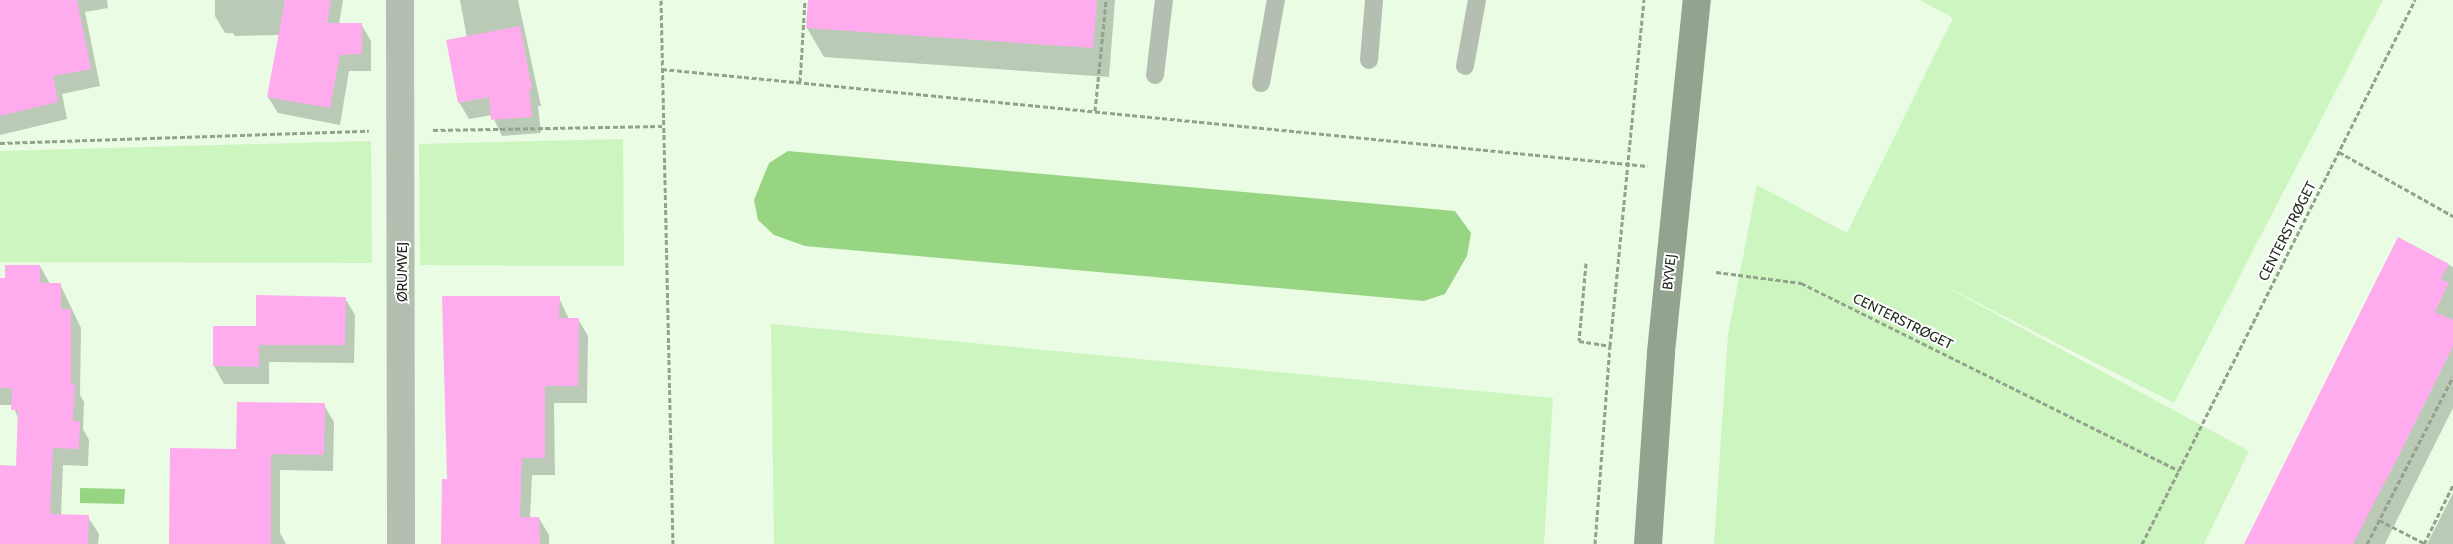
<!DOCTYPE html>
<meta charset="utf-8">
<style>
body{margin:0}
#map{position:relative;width:2453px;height:544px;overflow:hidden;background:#eafde4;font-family:Cabin,sans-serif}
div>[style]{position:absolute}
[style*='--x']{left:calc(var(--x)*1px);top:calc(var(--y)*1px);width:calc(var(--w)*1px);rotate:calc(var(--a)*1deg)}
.green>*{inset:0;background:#ccf5bf}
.water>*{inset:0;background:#97d583}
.shadow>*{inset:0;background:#0003}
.building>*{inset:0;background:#ffacef}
.path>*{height:3px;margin-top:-1.5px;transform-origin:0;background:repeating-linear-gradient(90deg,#93a18e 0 5px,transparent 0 7.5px)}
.lane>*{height:18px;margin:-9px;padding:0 9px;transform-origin:9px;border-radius:9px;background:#b4bfb1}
.street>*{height:28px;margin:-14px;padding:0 14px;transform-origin:14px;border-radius:14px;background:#b4bfb1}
.secondary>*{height:28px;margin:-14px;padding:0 14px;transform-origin:14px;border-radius:14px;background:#94a38f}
span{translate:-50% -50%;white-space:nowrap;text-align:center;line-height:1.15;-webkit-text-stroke:4px #fff;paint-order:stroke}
.street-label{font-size:14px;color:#242d22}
</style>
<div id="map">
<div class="green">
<div style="clip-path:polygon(1920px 0,2383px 0,2174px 403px,1933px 280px,2249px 451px,2204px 544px,1714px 544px,1728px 334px,1757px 185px,1847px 233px,1953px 18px)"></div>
<div style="clip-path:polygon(623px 139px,624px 266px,420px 265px,419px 144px)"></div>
<div style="clip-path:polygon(371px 141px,372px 263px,0 262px,0 151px)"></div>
<div style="clip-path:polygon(771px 324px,1553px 398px,1544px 544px,774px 544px)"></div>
</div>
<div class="water">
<div style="clip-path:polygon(788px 151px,1455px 211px,1471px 233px,1467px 256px,1445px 294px,1424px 301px,805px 246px,774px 235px,758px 220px,754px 200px,769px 163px)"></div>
<div style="clip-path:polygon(80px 488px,125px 489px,124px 504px,80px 503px)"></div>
</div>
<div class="shadow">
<div style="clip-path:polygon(0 0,107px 0,108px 8px,85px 12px,100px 86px,62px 94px,67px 119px,0 135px)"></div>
<div style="clip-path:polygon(215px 0,343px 0,339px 24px,361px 24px,371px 41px,371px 71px,349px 71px,340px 125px,278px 113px,268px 97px,279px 35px,235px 36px,233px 33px,225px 33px,215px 16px)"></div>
<div style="clip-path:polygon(460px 0,518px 0,541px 106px,538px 106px,541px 133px,502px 136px,492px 115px,469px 119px,459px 102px,467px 38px)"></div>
<div style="clip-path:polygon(809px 0,1115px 0,1109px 77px,824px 57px,807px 28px)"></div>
<div style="clip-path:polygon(2399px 239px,2453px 267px,2453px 408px,2385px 544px,2245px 544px)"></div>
<div style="clip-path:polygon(40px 266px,50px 284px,60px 284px,81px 328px,80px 395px,84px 402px,83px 429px,89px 440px,88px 466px,63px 465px,61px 515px,88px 517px,99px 534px,98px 544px,0 544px,0 466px,17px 467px,19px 421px,13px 405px,0 405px,0 280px)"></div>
<div style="clip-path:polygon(345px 298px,355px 315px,354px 363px,269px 362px,269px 384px,224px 384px,214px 366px,257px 328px)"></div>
<div style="clip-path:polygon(559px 298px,569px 319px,578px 319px,588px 336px,587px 403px,554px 403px,555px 475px,532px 475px,530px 518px,539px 518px,549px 535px,549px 544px,442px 544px,448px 480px)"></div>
<div style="clip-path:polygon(324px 405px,334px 422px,333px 471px,280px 470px,280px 533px,286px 544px,170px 544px,237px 450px)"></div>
<div style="clip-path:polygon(2453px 493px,2453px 544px,2427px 544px)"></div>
</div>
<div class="building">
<div style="clip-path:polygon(0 0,77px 0,91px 69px,53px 76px,58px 102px,0 116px)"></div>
<div style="clip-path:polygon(285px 0,331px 0,327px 23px,362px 23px,362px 54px,340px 55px,330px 108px,267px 97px)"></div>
<div style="clip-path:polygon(808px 0,1097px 0,1093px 48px,806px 28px)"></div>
<div style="clip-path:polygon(520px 26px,532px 89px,529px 90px,532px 117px,491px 120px,489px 97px,458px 103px,446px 40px)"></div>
<div style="clip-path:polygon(2398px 237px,2449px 264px,2441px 279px,2449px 283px,2435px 312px,2453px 320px,2453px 346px,2400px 453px,2353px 544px,2244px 544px)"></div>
<div style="clip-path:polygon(5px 265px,40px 265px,40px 283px,61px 283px,61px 309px,71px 309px,71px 384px,75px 384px,73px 421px,80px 421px,79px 449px,53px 448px,50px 514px,89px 515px,88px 544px,0 544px,0 465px,16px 466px,18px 410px,11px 410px,12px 388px,0 388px,0 278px,5px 278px)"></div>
<div style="clip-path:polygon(256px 295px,346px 297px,345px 345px,259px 345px,259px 367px,213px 366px,213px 326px,256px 326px)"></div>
<div style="clip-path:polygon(442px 296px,560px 296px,559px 318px,579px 318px,578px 386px,545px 386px,545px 458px,522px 458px,520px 517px,539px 517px,540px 544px,441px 544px,442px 479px,447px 479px)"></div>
<div style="clip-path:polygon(237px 402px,325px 403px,324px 455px,271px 454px,271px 544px,169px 544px,170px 448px,236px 449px)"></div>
</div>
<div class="path">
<div style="--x:661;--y:0;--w:544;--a:88.74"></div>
<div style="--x:662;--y:69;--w:990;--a:5.62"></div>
<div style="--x:800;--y:82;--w:82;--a:-86.5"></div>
<div style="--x:1095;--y:111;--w:112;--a:-84.3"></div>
<div style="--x:433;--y:130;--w:229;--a:-1"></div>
<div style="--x:0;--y:143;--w:369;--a:-1.9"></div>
<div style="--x:2339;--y:152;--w:131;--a:29.3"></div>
<div style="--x:1586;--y:263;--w:78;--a:95.1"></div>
<div style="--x:1579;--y:341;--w:31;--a:9"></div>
<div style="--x:1716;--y:272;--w:86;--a:7.4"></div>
<div style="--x:1801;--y:283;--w:422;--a:26.4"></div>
<div style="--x:2379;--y:520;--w:51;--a:27.1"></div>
<div style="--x:1595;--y:544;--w:199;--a:-85.7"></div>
<div style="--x:1610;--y:346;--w:348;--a:-84.4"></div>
<div style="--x:2142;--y:544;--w:609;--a:-63.35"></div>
<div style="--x:2367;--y:544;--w:188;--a:-62.8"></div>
<div style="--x:2424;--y:544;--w:66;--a:-63.8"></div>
</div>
<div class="lane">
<div style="--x:1369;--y:60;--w:60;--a:-85.2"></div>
<div style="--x:1465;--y:66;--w:67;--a:-79.7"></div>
<div style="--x:1155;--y:75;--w:76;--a:-83.2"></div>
<div style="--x:1261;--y:83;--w:84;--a:-79.8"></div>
</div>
<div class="street">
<div style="--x:400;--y:0;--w:544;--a:89.89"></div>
</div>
<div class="secondary">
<div style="--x:1648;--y:544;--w:192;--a:-86.1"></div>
<div style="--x:1661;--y:352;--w:354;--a:-84.2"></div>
</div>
<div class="street-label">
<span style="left:2287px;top:231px;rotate:-63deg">CENTERSTRØGET</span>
<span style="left:402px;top:272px;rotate:-90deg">ØRUMVEJ</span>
<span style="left:1669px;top:272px;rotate:-84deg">BYVEJ</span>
<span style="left:1903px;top:321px;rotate:26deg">CENTERSTRØGET</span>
</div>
</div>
